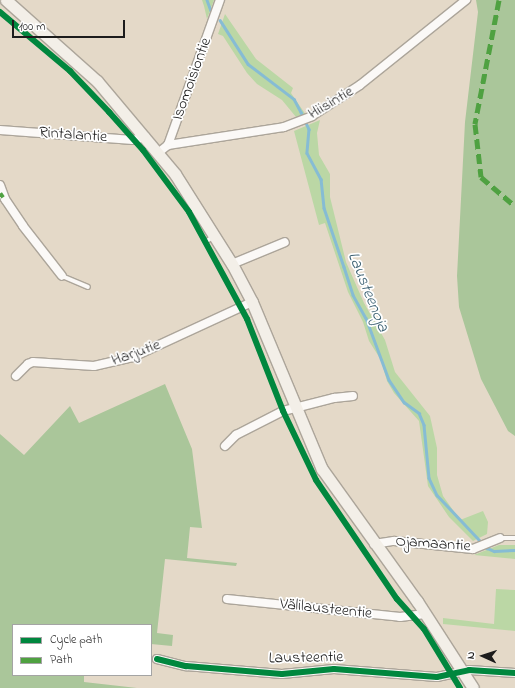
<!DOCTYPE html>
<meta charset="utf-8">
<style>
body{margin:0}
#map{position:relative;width:515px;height:688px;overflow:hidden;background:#e4d9c8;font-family:"Indie Flower",sans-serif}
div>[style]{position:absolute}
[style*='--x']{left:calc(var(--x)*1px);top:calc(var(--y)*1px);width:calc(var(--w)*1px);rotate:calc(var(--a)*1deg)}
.green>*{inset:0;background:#bbd7a5}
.forest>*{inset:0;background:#aac69a}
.stream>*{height:2.5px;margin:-1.25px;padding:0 1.25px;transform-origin:1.25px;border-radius:1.25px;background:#86bcd4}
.roads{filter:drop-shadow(1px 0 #aca59a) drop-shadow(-1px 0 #aca59a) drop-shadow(0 1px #aca59a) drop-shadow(0 -1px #aca59a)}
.lane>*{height:4px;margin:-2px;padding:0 2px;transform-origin:2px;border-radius:2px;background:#fbf9f7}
.street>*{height:8px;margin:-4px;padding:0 4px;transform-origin:4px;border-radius:4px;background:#fbf9f7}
.secondary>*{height:11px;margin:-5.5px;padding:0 5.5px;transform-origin:5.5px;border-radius:5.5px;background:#f3efe8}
.quiet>*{height:5px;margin-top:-2.5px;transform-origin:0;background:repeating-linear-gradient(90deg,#4fa141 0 10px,transparent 0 15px)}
.cycleway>*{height:6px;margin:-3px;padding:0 3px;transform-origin:3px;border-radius:3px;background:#00873e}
span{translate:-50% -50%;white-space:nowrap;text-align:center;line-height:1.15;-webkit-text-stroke:3.5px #fff;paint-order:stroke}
.street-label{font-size:16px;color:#1c1c1c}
.water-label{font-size:17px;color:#3a5f71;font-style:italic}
.legend{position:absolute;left:12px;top:624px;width:140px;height:52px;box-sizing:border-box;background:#fff;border:1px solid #a4a4a4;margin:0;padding:5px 7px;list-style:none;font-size:12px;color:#1c1c1c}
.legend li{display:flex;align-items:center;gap:8px;height:20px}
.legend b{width:20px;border:1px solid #a4a4a4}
.north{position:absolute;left:463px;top:636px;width:40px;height:40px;-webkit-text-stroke:3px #fff;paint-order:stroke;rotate:273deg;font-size:11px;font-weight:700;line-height:16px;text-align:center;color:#1c1c1c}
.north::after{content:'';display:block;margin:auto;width:14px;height:18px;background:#1c1c1c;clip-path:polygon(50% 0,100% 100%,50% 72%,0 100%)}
.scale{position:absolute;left:12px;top:20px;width:113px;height:18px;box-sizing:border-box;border:2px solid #1c1c1c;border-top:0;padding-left:5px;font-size:12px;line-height:14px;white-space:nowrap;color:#1c1c1c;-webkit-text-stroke:3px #fff;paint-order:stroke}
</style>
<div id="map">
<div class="green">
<div style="clip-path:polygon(202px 0,214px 0,207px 19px,204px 6px)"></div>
<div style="clip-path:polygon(225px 14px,256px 59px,293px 88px,291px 93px,306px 115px,296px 117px,282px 100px,257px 84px,247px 73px,223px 36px,218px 34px)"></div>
<div style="clip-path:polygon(320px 120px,317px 133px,319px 155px,330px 174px,330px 197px,346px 262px,364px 303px,385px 340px,395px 372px,430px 416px,437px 448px,437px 475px,443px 496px,460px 520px,483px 511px,488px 522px,487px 534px,473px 541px,449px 517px,428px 486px,419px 421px,394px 393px,387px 381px,381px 360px,369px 341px,363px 322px,348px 292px,325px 223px,319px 225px,294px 131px)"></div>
<div style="clip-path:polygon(499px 545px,515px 545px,515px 559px,474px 555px)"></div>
<div style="clip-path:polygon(496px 589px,515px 590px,515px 631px,443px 624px,443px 618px,494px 624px)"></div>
</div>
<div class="forest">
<div style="clip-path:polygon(476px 0,515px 0,515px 436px,508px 431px,481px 379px,459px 307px,457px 276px,465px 122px,478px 12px)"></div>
<div style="clip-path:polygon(165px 384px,192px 449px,202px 528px,190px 527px,187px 558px,237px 563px,236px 566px,165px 559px,157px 633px,173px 635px,172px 646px,151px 644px,151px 625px,13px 625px,13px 675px,84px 675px,84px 682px,137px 688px,0 688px,0 434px,24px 455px,70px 406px,79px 423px)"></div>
</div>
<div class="stream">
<div style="--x:207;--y:0;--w:12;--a:70"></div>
<div style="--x:220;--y:20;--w:52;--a:57.5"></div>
<div style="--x:248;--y:64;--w:58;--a:37.3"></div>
<div style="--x:294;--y:99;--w:15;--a:62"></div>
<div style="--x:301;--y:112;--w:19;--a:65"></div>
<div style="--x:309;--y:129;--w:24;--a:95"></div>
<div style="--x:307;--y:153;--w:30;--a:62"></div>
<div style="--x:321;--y:179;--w:29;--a:84"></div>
<div style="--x:324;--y:208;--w:62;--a:71.3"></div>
<div style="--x:344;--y:267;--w:29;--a:72"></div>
<div style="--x:353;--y:295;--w:26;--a:61"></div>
<div style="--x:366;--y:318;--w:66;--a:69.6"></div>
<div style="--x:389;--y:380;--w:27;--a:56"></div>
<div style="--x:404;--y:402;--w:19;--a:36"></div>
<div style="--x:419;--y:413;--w:13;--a:67"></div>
<div style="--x:424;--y:425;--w:53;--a:84.6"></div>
<div style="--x:429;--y:478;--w:19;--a:65"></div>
<div style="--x:437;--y:495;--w:73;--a:46.7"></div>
<div style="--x:487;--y:548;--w:8;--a:23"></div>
<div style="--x:494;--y:551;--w:21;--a:-3"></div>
</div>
<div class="roads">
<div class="lane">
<div style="--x:207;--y:241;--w:9;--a:-36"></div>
<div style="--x:62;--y:276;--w:28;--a:23"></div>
<div style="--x:500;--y:538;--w:15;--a:0"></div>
</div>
<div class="street">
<div style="--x:0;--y:130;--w:133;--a:4.3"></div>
<div style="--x:133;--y:140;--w:13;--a:-13"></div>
<div style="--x:168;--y:145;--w:117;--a:-8.8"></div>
<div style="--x:284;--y:127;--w:30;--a:-21"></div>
<div style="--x:312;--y:116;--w:57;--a:-32.9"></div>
<div style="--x:360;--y:85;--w:136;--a:-38.7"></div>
<div style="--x:158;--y:153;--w:13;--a:-39"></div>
<div style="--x:168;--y:145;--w:154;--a:-70.3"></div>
<div style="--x:0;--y:185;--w:15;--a:70"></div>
<div style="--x:5;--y:199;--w:32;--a:56"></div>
<div style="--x:23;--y:226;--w:63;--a:52"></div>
<div style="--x:232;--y:264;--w:57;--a:-22.5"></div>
<div style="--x:16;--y:376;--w:17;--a:-45"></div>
<div style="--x:28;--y:364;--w:5;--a:-22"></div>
<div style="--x:33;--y:362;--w:61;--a:3.8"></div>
<div style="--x:94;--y:366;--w:40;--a:-13"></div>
<div style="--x:133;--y:357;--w:131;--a:-24.8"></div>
<div style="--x:225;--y:446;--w:16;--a:-45"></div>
<div style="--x:236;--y:435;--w:53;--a:-27.1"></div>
<div style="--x:283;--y:411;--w:53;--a:-14.3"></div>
<div style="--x:334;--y:398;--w:19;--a:-6"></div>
<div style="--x:374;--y:544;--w:20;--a:-9"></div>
<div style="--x:394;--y:541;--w:79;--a:5.8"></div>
<div style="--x:473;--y:549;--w:29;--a:-22"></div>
<div style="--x:227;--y:599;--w:174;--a:5.9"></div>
<div style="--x:400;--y:617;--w:25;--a:-7"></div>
<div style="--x:157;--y:659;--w:30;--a:14"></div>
<div style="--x:186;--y:666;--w:96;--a:4.8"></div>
<div style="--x:282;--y:674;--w:52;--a:-5.5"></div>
<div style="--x:334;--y:669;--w:103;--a:4.4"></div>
<div style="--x:437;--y:677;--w:33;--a:-12"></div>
<div style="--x:469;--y:670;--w:46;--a:3.7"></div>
</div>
<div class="secondary">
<div style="--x:6;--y:0;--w:122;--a:41.7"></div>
<div style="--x:97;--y:81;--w:121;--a:50"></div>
<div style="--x:175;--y:174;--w:107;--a:57.7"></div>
<div style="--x:232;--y:264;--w:43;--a:62.2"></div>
<div style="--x:252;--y:302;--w:181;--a:67.3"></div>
<div style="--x:322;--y:469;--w:163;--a:54.3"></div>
<div style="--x:417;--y:601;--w:103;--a:57.2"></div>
</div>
</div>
<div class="quiet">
<div style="--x:499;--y:0;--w:126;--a:101"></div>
<div style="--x:475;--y:124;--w:53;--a:83.5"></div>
<div style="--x:481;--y:177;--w:45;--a:40.5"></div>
<div style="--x:0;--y:196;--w:4;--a:-34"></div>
</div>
<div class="cycleway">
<div style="--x:0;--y:12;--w:92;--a:40.1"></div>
<div style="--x:70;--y:71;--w:57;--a:46.4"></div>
<div style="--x:109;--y:112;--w:51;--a:48.2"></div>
<div style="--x:143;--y:150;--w:77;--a:53.4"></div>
<div style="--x:189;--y:212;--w:122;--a:61.5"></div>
<div style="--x:247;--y:319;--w:99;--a:68.6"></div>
<div style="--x:283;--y:411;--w:76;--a:64.4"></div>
<div style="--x:316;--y:480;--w:144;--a:55.8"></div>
<div style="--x:397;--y:599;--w:40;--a:48"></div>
<div style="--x:424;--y:629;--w:69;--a:58.6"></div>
<div style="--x:157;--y:659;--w:30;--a:14"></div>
<div style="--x:186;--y:666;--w:96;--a:4.8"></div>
<div style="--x:282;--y:674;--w:52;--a:-5.5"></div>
<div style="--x:334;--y:669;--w:103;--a:4.4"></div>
<div style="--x:437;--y:677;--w:33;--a:-12"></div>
<div style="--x:469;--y:670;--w:46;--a:3.7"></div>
</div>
<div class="street-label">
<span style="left:192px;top:79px;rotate:-70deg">Isomoisiontie</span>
<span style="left:331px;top:103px;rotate:-31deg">Hiisintie</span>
<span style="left:73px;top:135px;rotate:4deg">Rintalantie</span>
<span style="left:136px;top:353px;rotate:-20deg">Harjutie</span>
<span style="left:433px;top:544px;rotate:4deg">Ojamaantie</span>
<span style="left:326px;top:609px;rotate:6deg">Välilausteentie</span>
<span style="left:306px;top:658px;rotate:-1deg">Lausteentie</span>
</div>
<div class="water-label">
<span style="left:368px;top:292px;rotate:68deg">Lausteenoja</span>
</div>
<ul class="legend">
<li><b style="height:5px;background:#00873e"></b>Cycle path</li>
<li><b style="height:5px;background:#4fa141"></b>Path</li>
</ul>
<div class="north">N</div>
<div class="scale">100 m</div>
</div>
